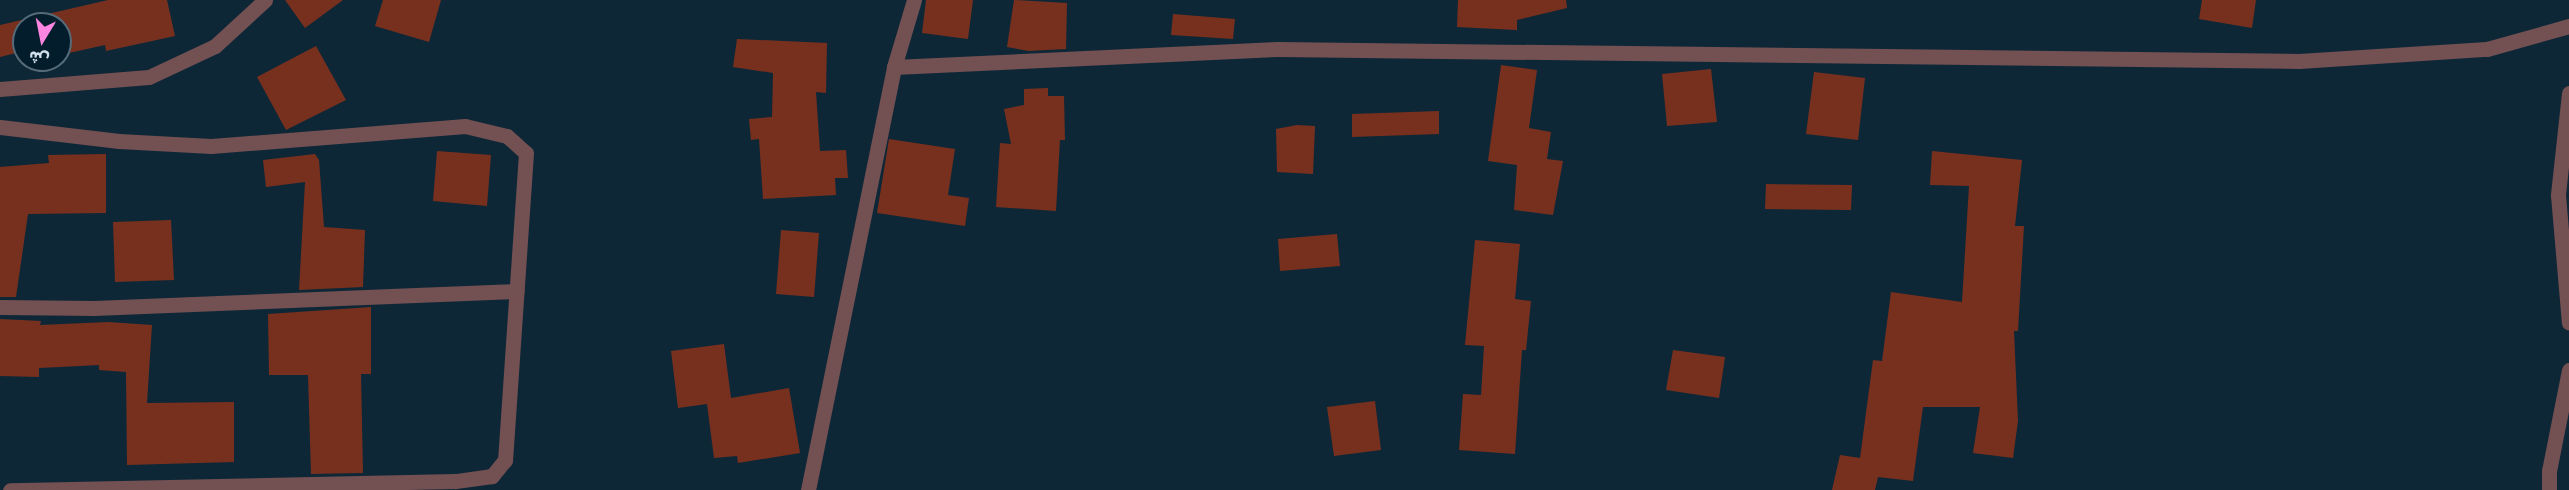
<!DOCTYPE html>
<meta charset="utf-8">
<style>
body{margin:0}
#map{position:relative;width:2569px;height:490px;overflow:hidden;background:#0e2737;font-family:Rubik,Cairo,sans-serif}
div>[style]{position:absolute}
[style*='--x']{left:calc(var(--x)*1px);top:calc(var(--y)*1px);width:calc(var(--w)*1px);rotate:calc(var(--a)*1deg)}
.building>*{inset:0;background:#78301e}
.minor>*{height:15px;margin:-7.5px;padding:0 7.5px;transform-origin:7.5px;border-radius:7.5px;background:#735052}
span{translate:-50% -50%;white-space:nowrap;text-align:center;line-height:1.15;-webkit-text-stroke:6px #041d2d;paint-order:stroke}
.north{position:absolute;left:12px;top:12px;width:60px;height:60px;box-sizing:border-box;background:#041d2d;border:2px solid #566b79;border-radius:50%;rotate:190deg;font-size:16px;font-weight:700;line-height:24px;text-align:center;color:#d0dfea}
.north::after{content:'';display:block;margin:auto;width:21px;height:27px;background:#fd86e2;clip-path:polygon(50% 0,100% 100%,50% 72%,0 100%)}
</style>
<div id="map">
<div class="building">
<div style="clip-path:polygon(108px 0,167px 0,175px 36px,106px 51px,105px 45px,60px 55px,60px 24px,24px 24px,24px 51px,0 57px,0 25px)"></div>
<div style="clip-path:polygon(285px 0,343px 0,305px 28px)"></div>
<div style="clip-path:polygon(383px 0,441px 0,429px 42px,375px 26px)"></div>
<div style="clip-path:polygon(926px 0,973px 0,968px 39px,922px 33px)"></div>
<div style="clip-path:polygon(1014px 0,1067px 3px,1066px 49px,1029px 51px,1007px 47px)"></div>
<div style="clip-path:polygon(1458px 0,1566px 0,1567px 8px,1517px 20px,1517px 30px,1457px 27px)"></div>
<div style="clip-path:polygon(2202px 0,2256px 0,2252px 28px,2199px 19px)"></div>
<div style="clip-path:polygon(1173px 14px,1235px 19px,1233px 39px,1171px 35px)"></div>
<div style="clip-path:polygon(737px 39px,827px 43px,826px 93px,816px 92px,820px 151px,846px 150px,848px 178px,835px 178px,836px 195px,763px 199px,759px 139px,751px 140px,749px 119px,772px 117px,773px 73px,733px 67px)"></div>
<div style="clip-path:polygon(316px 46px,346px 100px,286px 130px,257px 77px)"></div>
<div style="clip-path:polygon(1501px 65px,1537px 70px,1529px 128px,1551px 132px,1547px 159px,1563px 161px,1553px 215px,1514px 210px,1517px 165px,1488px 161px)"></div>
<div style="clip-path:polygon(1711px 69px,1717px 122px,1667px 126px,1662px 74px)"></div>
<div style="clip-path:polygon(1814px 72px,1865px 78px,1858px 140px,1806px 134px)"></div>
<div style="clip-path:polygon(1048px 88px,1048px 96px,1064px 96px,1065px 140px,1060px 140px,1056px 211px,996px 207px,1000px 143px,1011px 144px,1004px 109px,1024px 105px,1024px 89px)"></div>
<div style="clip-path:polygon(1439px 111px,1439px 134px,1352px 137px,1352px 114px)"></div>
<div style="clip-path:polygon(1297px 125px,1315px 126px,1313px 174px,1277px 172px,1276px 129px)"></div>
<div style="clip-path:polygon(889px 139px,955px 149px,948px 195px,969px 198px,965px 226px,877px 213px)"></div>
<div style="clip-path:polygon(437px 151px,491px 155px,487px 206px,433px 201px)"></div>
<div style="clip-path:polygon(1932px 151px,2022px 160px,2015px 226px,2024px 226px,2018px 331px,2014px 331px,2018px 421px,2013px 458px,1973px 453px,1980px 407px,1923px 407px,1913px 481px,1878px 477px,1875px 490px,1832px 490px,1840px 455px,1860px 458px,1873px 360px,1882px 361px,1891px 292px,1962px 302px,1969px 186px,1930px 185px)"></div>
<div style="clip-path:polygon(106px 154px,106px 213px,28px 214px,16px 297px,0 297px,0 167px,49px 163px,48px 155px)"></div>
<div style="clip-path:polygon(315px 154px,319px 160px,324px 227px,365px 230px,363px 287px,299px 290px,305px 182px,266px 187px,263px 160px)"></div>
<div style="clip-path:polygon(1766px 184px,1852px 185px,1851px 210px,1765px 209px)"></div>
<div style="clip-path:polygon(171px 220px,174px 280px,115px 282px,113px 222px)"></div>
<div style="clip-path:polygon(781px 230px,819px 233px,814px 297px,776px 294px)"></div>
<div style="clip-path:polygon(1337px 234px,1340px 266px,1280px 271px,1278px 239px)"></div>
<div style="clip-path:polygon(1475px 240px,1520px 244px,1515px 299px,1531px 301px,1526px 350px,1522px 350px,1515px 454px,1459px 450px,1463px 394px,1481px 395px,1484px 346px,1465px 345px)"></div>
<div style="clip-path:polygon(371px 307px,371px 374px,361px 374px,363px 473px,311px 474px,308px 375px,269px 375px,268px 314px)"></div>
<div style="clip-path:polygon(0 319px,41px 321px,40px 325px,108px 322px,152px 325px,147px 403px,234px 402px,234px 462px,127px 465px,126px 372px,99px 370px,99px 365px,39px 368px,39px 377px,0 376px)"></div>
<div style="clip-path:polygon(724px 344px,731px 398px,789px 388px,800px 453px,738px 463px,737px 456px,714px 458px,707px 404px,678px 408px,671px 351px)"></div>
<div style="clip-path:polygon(1673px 350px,1725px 357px,1719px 398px,1666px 390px)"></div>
<div style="clip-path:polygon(1375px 401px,1381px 450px,1334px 456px,1327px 407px)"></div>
</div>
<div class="minor">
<div style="--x:894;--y:67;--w:70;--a:-73.4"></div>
<div style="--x:0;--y:89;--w:149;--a:-4.6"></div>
<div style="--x:149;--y:77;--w:73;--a:-25.2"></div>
<div style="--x:215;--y:46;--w:68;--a:-42.6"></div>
<div style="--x:2569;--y:93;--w:103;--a:96.2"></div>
<div style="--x:2558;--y:195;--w:128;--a:85.1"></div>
<div style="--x:0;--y:127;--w:120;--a:6.7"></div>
<div style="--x:119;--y:141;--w:92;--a:3.1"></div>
<div style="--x:211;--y:146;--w:255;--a:-4.5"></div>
<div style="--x:465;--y:126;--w:43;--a:13.4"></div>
<div style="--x:507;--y:136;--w:25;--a:42"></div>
<div style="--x:526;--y:153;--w:308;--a:93.9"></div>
<div style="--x:505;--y:460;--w:21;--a:129"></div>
<div style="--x:492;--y:476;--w:37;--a:172"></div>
<div style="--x:455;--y:481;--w:445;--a:178.8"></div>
<div style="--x:0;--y:307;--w:94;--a:0.6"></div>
<div style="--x:94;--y:308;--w:423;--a:-2.3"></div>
<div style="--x:808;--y:490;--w:432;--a:-78.5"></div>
<div style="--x:894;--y:67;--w:384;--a:-2.7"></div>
<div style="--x:1278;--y:49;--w:1021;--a:0.67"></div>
<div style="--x:2299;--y:61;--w:188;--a:-3.7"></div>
<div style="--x:2487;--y:49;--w:85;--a:-15.7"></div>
<div style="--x:2549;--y:490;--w:19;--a:-90"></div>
<div style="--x:2549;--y:471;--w:103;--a:-78.8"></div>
</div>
<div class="north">ش</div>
</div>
